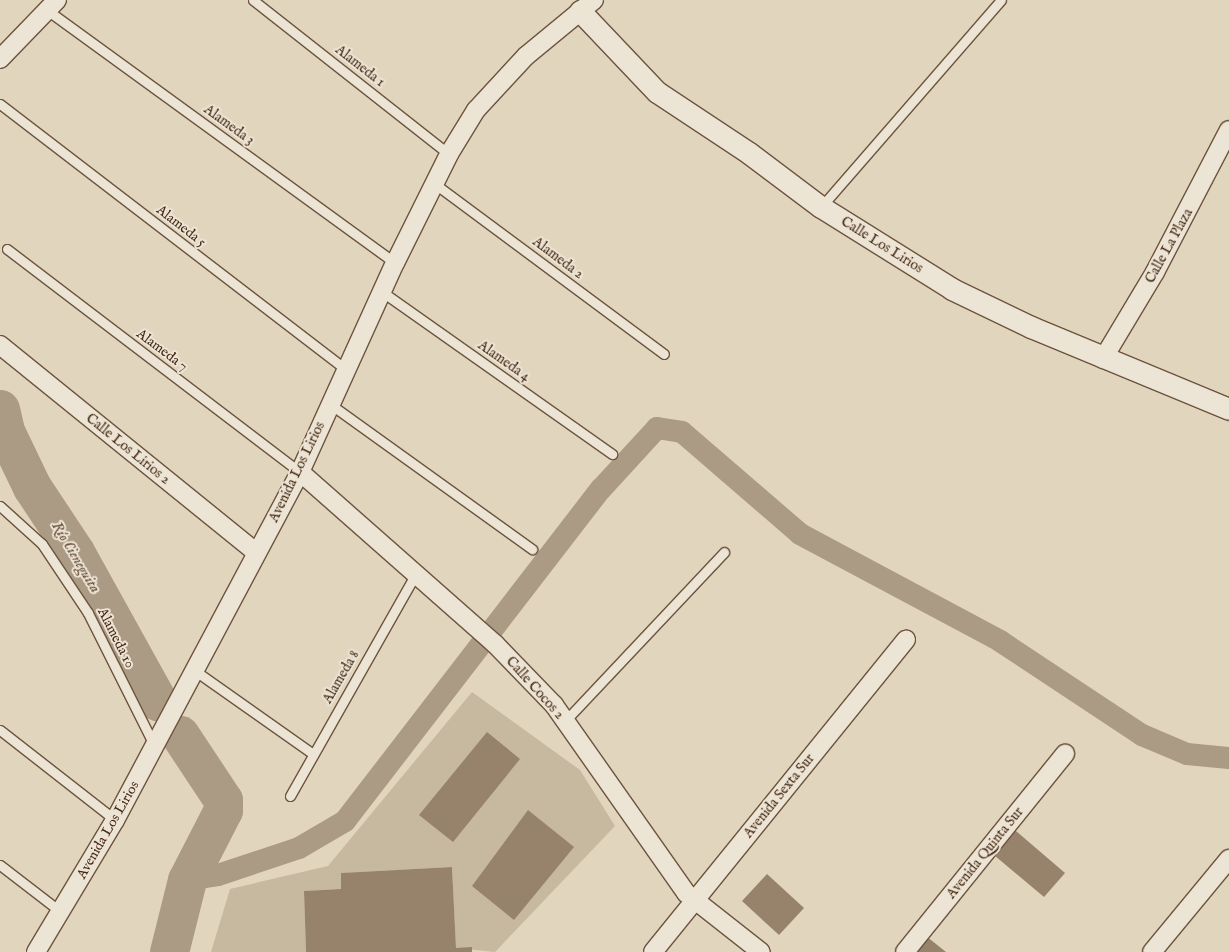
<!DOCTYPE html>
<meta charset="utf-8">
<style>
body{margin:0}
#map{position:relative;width:1229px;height:952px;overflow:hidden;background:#e1d5bd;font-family:"IM FELL English",serif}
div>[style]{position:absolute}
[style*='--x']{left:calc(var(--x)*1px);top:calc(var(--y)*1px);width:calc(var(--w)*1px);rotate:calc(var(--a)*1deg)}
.green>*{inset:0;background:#c7b8a0}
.canal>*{height:22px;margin:-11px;padding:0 11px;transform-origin:11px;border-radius:11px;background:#ac9b84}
.river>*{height:39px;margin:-19.5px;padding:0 19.5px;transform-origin:19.5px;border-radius:19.5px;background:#ac9b84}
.building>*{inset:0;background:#97826c}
.roads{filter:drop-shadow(1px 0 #6d543f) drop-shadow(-1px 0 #6d543f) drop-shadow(0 1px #6d543f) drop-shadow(0 -1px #6d543f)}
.service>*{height:9px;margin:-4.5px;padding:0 4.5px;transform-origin:4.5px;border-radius:4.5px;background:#ece4d4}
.minor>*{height:18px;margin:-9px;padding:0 9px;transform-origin:9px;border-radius:9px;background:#ece4d4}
.tertiary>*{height:21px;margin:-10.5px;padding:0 10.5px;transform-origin:10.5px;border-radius:10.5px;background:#ece4d4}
span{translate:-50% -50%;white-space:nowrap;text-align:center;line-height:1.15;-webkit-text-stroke:4px #ece4d4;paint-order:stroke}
.street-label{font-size:14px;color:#462915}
.water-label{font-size:15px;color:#604631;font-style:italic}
</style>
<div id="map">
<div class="green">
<div style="clip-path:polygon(472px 692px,580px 770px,615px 826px,495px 952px,456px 948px,452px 867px,341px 873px,341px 889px,304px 891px,306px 952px,211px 952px,230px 889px,328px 866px)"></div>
</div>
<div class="canal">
<div style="--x:187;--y:880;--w:31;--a:-9"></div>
<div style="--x:218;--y:875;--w:85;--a:-18.4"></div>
<div style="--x:299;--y:848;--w:53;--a:-30.4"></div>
<div style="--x:345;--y:821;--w:419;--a:-52.4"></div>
<div style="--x:601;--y:489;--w:83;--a:-47.4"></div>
<div style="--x:657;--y:428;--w:25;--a:9"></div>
<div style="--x:682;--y:432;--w:156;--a:40.8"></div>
<div style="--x:800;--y:534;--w:227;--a:28.1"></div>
<div style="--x:1000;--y:641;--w:170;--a:33.5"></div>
<div style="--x:1142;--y:735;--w:49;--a:22.9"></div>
<div style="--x:1187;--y:754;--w:42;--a:5.4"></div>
</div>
<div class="river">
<div style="--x:0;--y:409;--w:23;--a:77"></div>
<div style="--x:5;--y:431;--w:62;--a:64.3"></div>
<div style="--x:32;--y:487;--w:78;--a:56.5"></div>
<div style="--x:75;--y:552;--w:171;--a:61"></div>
<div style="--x:169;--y:952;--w:74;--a:-76"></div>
<div style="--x:187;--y:880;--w:79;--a:-62.8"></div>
<div style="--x:223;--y:810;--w:10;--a:-90"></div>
<div style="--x:223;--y:800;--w:78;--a:-123.5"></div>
</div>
<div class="building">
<div style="clip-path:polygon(487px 732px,520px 759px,453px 842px,419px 815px)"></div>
<div style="clip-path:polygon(528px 810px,574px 847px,514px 920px,472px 886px)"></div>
<div style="clip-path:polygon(1009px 825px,1065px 873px,1044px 897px,988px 850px)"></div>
<div style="clip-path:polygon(452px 867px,456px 948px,472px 947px,472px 952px,306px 952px,304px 891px,341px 889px,341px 873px)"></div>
<div style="clip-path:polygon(767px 874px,804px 908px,779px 935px,742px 901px)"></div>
<div style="clip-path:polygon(921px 932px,946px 952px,905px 952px)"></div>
</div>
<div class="roads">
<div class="service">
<div style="--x:253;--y:0;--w:249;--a:38.2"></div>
<div style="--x:47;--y:10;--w:430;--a:36"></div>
<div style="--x:0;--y:104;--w:435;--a:37.5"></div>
<div style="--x:435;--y:184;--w:285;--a:36.6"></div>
<div style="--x:821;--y:207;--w:274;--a:-49"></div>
<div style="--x:7;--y:249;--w:368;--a:37.3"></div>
<div style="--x:381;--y:291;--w:283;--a:35.2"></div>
<div style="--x:330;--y:404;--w:249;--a:35.7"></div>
<div style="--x:0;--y:506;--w:57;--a:42.1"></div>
<div style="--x:42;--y:544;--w:83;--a:56.3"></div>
<div style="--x:88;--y:613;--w:150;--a:63.4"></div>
<div style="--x:194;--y:670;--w:146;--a:35.2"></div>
<div style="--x:565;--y:721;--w:232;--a:-46.7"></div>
<div style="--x:0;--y:730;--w:146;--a:38"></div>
<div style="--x:290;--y:796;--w:256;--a:-60.5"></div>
<div style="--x:0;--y:865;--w:77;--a:37.6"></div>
</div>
<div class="minor">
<div style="--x:0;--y:59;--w:82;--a:-46"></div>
<div style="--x:0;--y:345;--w:329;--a:39"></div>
<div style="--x:1103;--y:359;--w:101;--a:-59.1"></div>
<div style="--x:1155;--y:272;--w:160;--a:-62.5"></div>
<div style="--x:300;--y:472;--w:260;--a:41.4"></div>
<div style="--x:495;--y:644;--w:85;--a:46"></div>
<div style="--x:554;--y:705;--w:230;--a:54.9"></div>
<div style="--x:686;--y:893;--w:95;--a:38.2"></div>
<div style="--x:36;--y:952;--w:154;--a:-59.1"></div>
<div style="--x:115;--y:820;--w:394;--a:-62"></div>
<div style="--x:300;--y:472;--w:230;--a:-65.6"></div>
<div style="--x:395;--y:263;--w:122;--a:-63.6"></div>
<div style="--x:449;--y:154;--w:52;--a:-58.5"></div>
<div style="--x:476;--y:110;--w:74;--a:-47.2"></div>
<div style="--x:526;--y:56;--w:88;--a:-39.5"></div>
<div style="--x:653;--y:952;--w:402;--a:-51"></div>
<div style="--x:905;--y:952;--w:255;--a:-51.1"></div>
<div style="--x:1152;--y:952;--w:121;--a:-50.4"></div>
</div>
<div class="tertiary">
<div style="--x:580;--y:11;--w:112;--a:46.5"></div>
<div style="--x:657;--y:92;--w:110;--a:33.5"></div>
<div style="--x:749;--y:153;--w:90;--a:36.9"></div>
<div style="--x:821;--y:207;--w:155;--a:32"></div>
<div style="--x:952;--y:289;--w:88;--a:25.7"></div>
<div style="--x:1031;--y:327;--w:214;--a:22.5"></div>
</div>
</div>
<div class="street-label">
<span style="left:360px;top:66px;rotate:38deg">Alameda 1</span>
<span style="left:229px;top:125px;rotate:36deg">Alameda 3</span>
<span style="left:181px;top:226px;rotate:38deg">Alameda 5</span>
<span style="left:882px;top:245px;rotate:32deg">Calle Los Lirios</span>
<span style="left:1169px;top:246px;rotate:-61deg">Calle La Plaza</span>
<span style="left:558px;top:258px;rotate:37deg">Alameda 2</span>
<span style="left:162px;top:350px;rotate:37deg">Alameda 7</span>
<span style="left:504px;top:361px;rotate:35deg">Alameda 4</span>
<span style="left:128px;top:449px;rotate:39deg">Calle Los Lirios 2</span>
<span style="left:297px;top:472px;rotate:-64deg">Avenida Los Lirios</span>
<span style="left:116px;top:638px;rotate:63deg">Alameda 10</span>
<span style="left:341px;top:677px;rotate:-60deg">Alameda 8</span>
<span style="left:535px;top:688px;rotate:48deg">Calle Cocos 2</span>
<span style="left:779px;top:796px;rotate:-51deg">Avenida Sexta Sur</span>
<span style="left:108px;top:830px;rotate:-60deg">Avenida Los Lirios</span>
<span style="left:985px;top:853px;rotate:-51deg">Avenida Quinta Sur</span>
</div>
<div class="water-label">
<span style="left:76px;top:557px;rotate:59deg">Río Cieneguita</span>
</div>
</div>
